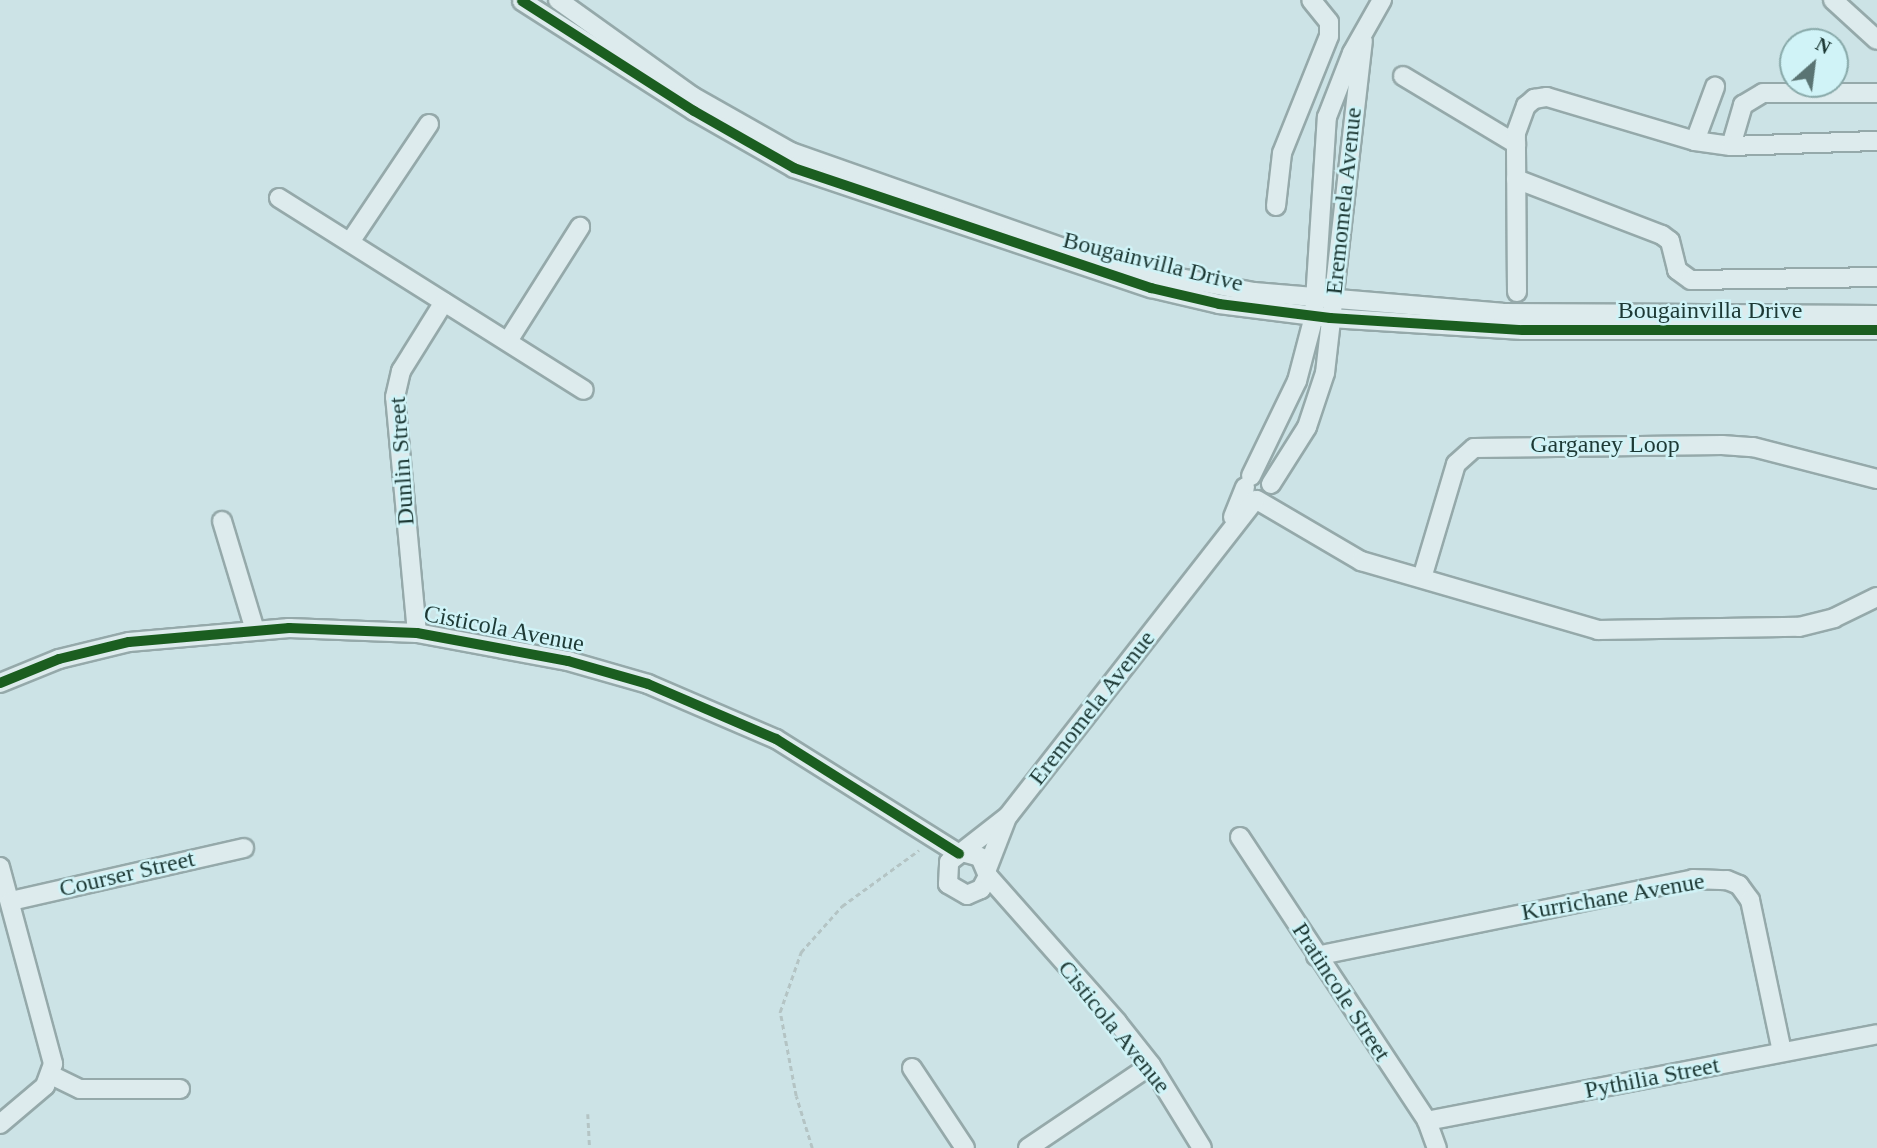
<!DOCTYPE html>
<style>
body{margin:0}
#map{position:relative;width:1877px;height:1148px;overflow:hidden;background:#cce3e6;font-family:Georgia,serif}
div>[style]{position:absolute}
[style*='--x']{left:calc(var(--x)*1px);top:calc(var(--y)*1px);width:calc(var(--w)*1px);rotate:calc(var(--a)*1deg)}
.path>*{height:2.5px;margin-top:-1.25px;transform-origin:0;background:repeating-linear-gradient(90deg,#b4c4c4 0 5px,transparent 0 8.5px)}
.roads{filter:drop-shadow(2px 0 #95a9aa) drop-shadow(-2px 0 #95a9aa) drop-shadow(0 2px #95a9aa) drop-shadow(0 -2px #95a9aa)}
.minor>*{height:18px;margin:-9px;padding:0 9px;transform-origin:9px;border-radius:9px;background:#ddebed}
.cycleway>*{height:10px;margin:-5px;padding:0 5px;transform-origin:5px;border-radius:5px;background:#1b5e20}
span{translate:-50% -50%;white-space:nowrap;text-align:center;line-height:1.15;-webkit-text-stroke:5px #d0f3f7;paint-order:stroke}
.street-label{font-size:24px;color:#1d3935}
.north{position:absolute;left:1779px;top:28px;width:70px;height:70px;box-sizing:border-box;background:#d0f3f7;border:2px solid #88a9a9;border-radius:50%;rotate:28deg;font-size:19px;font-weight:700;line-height:28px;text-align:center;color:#1d3935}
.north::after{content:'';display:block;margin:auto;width:24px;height:32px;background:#5a7473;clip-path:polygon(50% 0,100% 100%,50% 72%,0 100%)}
</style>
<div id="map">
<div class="path">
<div style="--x:588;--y:1114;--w:34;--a:87"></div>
<div style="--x:812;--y:1148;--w:54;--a:-107.1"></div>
<div style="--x:796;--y:1096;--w:86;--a:-100.8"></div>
<div style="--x:780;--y:1012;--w:64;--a:-70.7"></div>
<div style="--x:801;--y:952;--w:62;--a:-48.3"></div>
<div style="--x:842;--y:906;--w:95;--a:-36"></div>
</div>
<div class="roads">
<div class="minor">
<div style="--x:558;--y:0;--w:165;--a:35.6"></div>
<div style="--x:692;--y:96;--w:114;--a:29.5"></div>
<div style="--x:791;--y:152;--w:301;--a:19.4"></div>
<div style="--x:1075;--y:252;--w:71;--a:15.6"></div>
<div style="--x:1143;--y:271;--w:113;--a:10.7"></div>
<div style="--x:1254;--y:292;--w:249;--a:4.8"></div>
<div style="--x:1502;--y:313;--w:375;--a:0.3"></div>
<div style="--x:1833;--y:0;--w:59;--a:42.3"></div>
<div style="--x:522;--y:1;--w:204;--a:32.6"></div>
<div style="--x:694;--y:111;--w:115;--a:29.7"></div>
<div style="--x:794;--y:168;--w:377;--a:18.6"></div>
<div style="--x:1151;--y:288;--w:70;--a:13.2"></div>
<div style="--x:1219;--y:304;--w:112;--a:7.2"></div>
<div style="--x:1330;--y:318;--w:193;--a:3.6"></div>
<div style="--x:1523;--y:330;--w:354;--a:0"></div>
<div style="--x:1403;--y:76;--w:132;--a:31"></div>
<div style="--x:1695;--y:141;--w:58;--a:-69.7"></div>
<div style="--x:1731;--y:146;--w:43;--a:-73.7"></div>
<div style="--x:1743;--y:105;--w:23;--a:-31"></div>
<div style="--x:1763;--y:93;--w:114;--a:0"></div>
<div style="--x:1516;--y:179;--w:156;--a:21"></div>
<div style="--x:1662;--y:235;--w:10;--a:37"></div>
<div style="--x:1670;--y:241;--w:30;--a:76"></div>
<div style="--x:1677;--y:270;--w:17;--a:36"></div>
<div style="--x:1691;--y:280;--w:186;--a:-0.9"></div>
<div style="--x:279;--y:198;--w:360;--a:32.2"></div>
<div style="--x:1276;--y:206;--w:53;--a:-83.5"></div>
<div style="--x:1282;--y:153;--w:126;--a:-68.1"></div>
<div style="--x:1329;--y:36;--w:14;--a:-90"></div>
<div style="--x:1329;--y:22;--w:28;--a:-129"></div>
<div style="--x:350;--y:242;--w:142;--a:-56.2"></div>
<div style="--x:1517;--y:292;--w:159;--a:-90.4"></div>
<div style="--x:1516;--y:133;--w:29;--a:-70"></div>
<div style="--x:1526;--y:106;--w:11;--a:-41"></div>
<div style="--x:1534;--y:99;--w:13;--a:-9"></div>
<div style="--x:1547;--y:97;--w:154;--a:16.6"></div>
<div style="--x:1695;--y:141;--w:36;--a:8"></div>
<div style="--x:1731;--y:146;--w:146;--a:-2"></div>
<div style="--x:508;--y:341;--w:135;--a:-57.7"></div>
<div style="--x:1251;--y:476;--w:106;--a:-64.2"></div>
<div style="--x:1297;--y:381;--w:67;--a:-75.3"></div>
<div style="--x:1314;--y:316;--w:199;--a:-86.3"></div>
<div style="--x:1327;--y:117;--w:69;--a:-68.7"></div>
<div style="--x:1352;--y:53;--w:61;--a:-60.5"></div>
<div style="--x:1271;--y:484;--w:67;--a:-57.7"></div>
<div style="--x:1307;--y:427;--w:57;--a:-71.6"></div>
<div style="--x:1325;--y:373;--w:334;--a:-83.5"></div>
<div style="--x:1257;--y:500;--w:121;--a:30.4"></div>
<div style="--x:1361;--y:561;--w:247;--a:16.2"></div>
<div style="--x:1598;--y:630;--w:201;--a:-0.9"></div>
<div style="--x:1799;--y:627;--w:36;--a:-14"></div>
<div style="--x:1834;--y:618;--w:48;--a:-26"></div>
<div style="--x:1233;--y:517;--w:32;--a:-68"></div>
<div style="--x:222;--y:521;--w:114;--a:73.2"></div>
<div style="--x:1422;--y:578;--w:119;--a:-73.4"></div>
<div style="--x:1456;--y:464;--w:24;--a:-42"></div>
<div style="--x:1474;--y:448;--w:248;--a:-0.7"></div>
<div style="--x:1722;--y:445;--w:31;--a:4"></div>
<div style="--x:1753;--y:447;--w:128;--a:14.5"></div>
<div style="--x:417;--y:633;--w:237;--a:-95.3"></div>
<div style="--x:395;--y:397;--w:27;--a:-77"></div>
<div style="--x:401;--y:371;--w:81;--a:-58.1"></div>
<div style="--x:0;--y:683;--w:64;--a:-22.1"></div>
<div style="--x:59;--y:659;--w:72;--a:-13.7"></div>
<div style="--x:129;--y:642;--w:161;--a:-5"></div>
<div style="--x:289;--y:628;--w:128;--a:2.2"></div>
<div style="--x:417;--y:633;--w:154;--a:10.5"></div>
<div style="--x:568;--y:661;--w:83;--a:16"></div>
<div style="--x:648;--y:684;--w:139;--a:23.3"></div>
<div style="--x:776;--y:739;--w:216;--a:32.1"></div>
<div style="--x:1240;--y:837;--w:340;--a:56.6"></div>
<div style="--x:1427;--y:1121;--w:29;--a:70"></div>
<div style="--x:966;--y:853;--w:15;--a:16"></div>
<div style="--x:980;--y:857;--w:21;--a:67"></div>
<div style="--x:988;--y:876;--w:15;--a:118"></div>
<div style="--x:981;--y:889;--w:15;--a:157"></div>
<div style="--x:967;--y:895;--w:22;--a:-150"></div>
<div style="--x:948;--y:884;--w:22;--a:-87"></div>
<div style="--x:949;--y:862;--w:75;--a:-37.9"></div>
<div style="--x:1008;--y:816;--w:401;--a:-52"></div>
<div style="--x:0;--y:867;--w:204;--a:74.9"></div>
<div style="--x:53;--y:1064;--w:23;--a:110"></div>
<div style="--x:45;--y:1086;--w:59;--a:139.8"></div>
<div style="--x:987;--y:869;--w:53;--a:-68.8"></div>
<div style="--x:988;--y:876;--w:195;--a:48.5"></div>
<div style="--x:1117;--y:1022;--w:55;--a:51.7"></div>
<div style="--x:1151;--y:1065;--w:97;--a:58.4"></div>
<div style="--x:11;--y:901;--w:239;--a:-12.8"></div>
<div style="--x:1316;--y:956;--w:385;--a:-11.5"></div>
<div style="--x:1693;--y:879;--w:34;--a:2"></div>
<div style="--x:1727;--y:880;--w:13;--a:23"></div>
<div style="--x:1739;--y:885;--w:19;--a:54"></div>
<div style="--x:1750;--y:900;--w:155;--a:78.1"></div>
<div style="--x:912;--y:1068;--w:96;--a:56.5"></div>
<div style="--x:51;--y:1075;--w:32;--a:26"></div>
<div style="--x:80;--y:1089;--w:100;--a:0"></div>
<div style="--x:1427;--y:1121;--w:458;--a:-10.9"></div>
<div style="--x:1028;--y:1148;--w:148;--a:-34"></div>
</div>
</div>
<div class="cycleway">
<div style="--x:522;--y:1;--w:204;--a:32.6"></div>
<div style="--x:694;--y:111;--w:115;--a:29.7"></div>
<div style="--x:794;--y:168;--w:377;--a:18.6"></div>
<div style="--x:1151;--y:288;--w:70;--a:13.2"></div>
<div style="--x:1219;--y:304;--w:112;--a:7.2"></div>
<div style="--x:1330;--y:318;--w:193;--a:3.6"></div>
<div style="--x:1523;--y:330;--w:354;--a:0"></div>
<div style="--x:0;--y:683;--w:64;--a:-22.1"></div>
<div style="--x:59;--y:659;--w:72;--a:-13.7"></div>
<div style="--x:129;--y:642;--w:161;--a:-5"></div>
<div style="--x:289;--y:628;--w:128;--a:2.2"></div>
<div style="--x:417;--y:633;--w:154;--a:10.5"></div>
<div style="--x:568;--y:661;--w:83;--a:16"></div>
<div style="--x:648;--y:684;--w:139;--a:23.3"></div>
<div style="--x:776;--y:739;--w:216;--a:32.1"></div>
</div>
<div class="street-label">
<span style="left:1344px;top:201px;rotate:-84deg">Eremomela Avenue</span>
<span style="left:1153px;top:262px;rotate:14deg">Bougainvilla Drive</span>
<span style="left:1710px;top:311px">Bougainvilla Drive</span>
<span style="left:1605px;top:445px">Garganey Loop</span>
<span style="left:402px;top:461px;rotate:-94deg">Dunlin Street</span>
<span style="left:504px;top:629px;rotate:11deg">Cisticola Avenue</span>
<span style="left:1092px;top:708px;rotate:-52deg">Eremomela Avenue</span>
<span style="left:127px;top:874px;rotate:-13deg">Courser Street</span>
<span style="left:1613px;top:897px;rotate:-10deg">Kurrichane Avenue</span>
<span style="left:1341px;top:992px;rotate:57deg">Pratincole Street</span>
<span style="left:1114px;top:1027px;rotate:51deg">Cisticola Avenue</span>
<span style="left:1652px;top:1078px;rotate:-11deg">Pythilia Street</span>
</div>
<div class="north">N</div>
</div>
